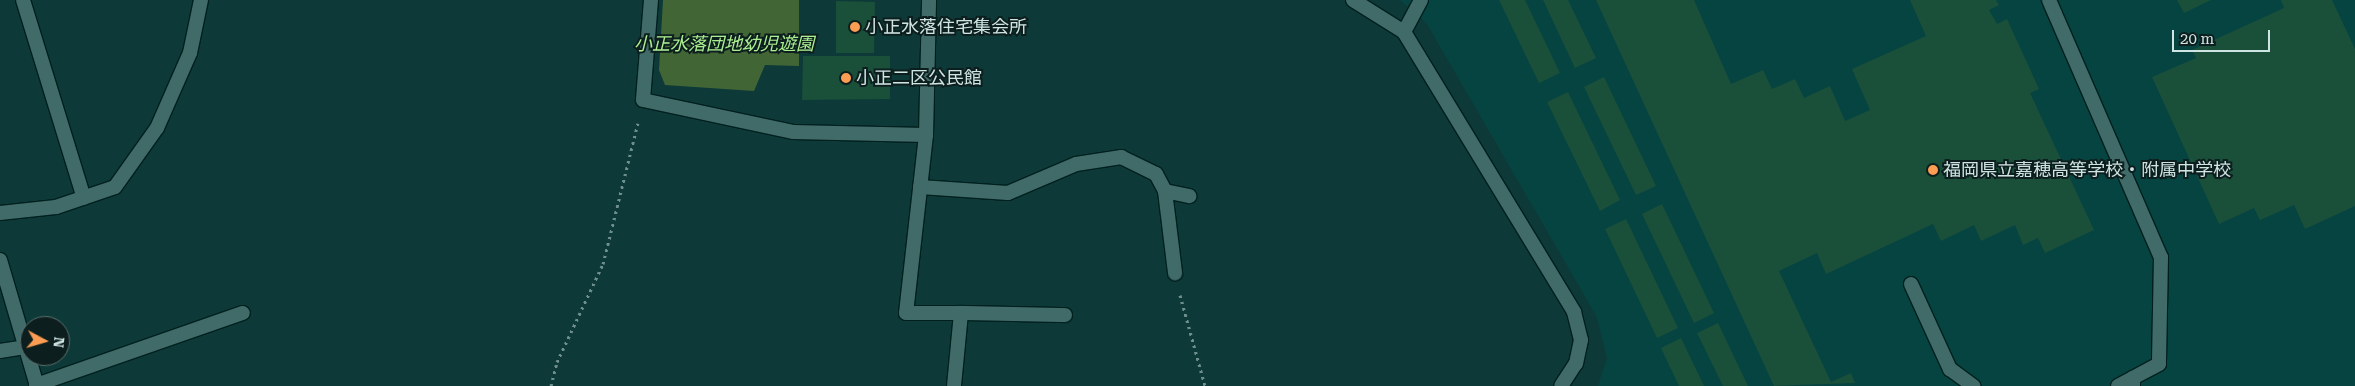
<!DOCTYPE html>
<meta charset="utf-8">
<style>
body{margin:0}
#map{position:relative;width:2355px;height:386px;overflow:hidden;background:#0d3a38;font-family:"Roboto Serif","Noto Sans JP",serif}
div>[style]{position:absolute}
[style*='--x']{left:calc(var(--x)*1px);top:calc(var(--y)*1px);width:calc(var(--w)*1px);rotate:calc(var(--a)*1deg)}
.built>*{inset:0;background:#064442}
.green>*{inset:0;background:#426535}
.building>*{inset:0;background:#1a4f3a}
.path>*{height:3px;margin-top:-1.5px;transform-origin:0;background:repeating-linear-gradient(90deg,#6e8f8e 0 2.5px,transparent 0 6.5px)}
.roads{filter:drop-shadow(1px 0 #00201e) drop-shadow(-1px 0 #00201e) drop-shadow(0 1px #00201e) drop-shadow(0 -1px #00201e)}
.service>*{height:14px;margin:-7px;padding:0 7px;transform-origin:7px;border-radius:7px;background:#416b69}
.minor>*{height:14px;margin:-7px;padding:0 7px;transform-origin:7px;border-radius:7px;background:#416b69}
.tertiary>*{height:14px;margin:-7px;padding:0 7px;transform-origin:7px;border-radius:7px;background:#416b69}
.dots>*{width:14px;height:14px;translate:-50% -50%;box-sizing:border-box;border:2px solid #0c1e1d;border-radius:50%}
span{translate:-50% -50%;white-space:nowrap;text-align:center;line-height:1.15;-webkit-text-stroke:4px #0c1e1d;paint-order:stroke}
.poi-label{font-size:18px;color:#cfe5e4}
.left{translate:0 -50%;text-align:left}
.park-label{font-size:18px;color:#acef91;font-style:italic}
.north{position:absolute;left:20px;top:316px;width:50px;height:50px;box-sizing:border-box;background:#0c1e1d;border:1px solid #5a6e6d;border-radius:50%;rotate:96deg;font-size:14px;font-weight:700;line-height:20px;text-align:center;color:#cfe5e4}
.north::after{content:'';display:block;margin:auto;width:18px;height:22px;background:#fc9d53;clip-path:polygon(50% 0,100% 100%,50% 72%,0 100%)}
.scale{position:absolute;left:2172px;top:30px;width:98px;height:22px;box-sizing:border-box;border:2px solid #cfe5e4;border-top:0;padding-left:6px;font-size:15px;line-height:18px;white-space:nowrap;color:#cfe5e4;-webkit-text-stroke:4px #0c1e1d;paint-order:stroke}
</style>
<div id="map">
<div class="built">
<div style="clip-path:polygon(1400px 0,2355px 0,2355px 386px,1598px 386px,1607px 358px,1597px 317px,1427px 24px)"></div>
</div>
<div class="green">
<div style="clip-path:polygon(663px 0,799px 0,799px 66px,765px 65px,754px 91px,665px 85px,659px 70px)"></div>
</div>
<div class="building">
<div style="clip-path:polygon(1499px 0,1525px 0,1560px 73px,1539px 83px)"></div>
<div style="clip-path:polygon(1543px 0,1568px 0,1596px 58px,1575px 68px)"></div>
<div style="clip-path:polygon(1596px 0,1694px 0,1731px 84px,1763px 70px,1772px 89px,1795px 79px,1804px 98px,1830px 86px,1845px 121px,1870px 110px,1852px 69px,1926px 36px,1910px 0,1996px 0,1999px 5px,1989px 10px,1997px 24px,2007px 19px,2039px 89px,2030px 93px,2094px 230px,2045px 253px,2038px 238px,2023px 245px,2015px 225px,1981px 241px,1974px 225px,1941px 241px,1933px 224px,1826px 274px,1817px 253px,1779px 271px,1831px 382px,1851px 373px,1855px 383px,1774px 386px)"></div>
<div style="clip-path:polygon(2177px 0,2211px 0,2184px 13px)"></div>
<div style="clip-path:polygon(2281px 0,2332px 0,2355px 49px,2355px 206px,2305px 229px,2294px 205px,2260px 220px,2254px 208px,2219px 224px,2152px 77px,2196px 58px,2192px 50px,2284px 8px)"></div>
<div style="clip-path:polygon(836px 1px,875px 2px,874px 53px,836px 53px)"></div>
<div style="clip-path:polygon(803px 56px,890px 56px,890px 99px,802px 100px)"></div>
<div style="clip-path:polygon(1604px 77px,1656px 186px,1636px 195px,1584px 87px)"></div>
<div style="clip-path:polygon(1568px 92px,1620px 200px,1600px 211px,1547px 102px)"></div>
<div style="clip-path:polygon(1662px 204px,1714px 313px,1694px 323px,1642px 214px)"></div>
<div style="clip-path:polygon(1626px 219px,1678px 328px,1657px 338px,1605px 229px)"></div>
<div style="clip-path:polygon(1718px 323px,1748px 386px,1723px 386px,1697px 333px)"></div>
<div style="clip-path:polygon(1681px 338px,1704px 386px,1679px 386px,1661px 348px)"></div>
</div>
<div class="path">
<div style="--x:1180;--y:295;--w:94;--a:74.6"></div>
<div style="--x:551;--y:386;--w:25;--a:-76"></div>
<div style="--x:557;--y:362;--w:108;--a:-64.9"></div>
<div style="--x:603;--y:264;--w:145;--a:-76.1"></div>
</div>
<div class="roads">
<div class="service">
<div style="--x:2049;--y:0;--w:280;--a:66.5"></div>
<div style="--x:2161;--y:257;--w:107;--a:91.1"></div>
<div style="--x:2159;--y:364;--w:30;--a:152"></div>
<div style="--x:1404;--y:32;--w:36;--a:-62"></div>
<div style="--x:1911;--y:284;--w:94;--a:65.4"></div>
<div style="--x:1950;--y:369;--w:29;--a:36"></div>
<div style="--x:2118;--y:386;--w:17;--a:-28"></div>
<div style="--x:2133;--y:378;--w:8;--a:90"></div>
</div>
<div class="minor">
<div style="--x:23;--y:0;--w:207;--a:72.9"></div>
<div style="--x:651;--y:0;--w:100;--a:94.6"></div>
<div style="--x:643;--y:100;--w:153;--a:12"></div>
<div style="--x:793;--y:132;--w:133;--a:1.3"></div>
<div style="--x:926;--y:135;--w:179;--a:96.4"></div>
<div style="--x:906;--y:313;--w:55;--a:0"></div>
<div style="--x:961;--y:313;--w:73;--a:95.5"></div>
<div style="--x:1353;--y:0;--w:60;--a:32.1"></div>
<div style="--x:1404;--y:32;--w:328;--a:58.7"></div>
<div style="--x:1574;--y:312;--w:29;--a:76"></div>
<div style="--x:1581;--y:340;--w:24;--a:102"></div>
<div style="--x:1576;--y:363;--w:27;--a:123"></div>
<div style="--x:920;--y:187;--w:88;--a:3.9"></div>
<div style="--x:1008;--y:193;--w:74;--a:-23.1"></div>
<div style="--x:1076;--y:164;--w:46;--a:-8.8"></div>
<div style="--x:1121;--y:157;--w:39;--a:26"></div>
<div style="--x:1156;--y:174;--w:19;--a:62"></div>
<div style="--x:1165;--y:191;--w:25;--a:12"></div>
<div style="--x:1165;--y:191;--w:83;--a:83"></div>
<div style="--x:0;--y:213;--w:56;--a:-6.1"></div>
<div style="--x:56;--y:207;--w:62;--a:-18.7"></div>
<div style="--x:115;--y:187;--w:72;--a:-54.6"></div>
<div style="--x:157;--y:128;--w:82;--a:-66.3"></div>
<div style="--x:190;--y:53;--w:54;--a:-78.3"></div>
<div style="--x:0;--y:260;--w:131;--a:73.6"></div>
<div style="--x:961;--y:313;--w:104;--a:1.1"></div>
<div style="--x:0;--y:351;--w:25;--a:-9"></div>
<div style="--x:36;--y:385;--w:219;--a:-19.2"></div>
</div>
<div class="tertiary">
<div style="--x:926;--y:135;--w:135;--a:-88.7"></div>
</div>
</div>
<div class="dots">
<div style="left:855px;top:27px;background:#fc9d53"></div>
<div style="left:846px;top:78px;background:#fc9d53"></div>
<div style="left:1933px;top:170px;background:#fc9d53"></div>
</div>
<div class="poi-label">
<span class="left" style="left:865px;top:27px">小正水落住宅集会所</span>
<span class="left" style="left:856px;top:78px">小正二区公民館</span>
<span class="left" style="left:1943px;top:170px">福岡県立嘉穂高等学校・附属中学校</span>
</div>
<div class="park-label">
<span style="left:724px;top:44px">小正水落団地幼児遊園</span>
</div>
<div class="north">N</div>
<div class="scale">20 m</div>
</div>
